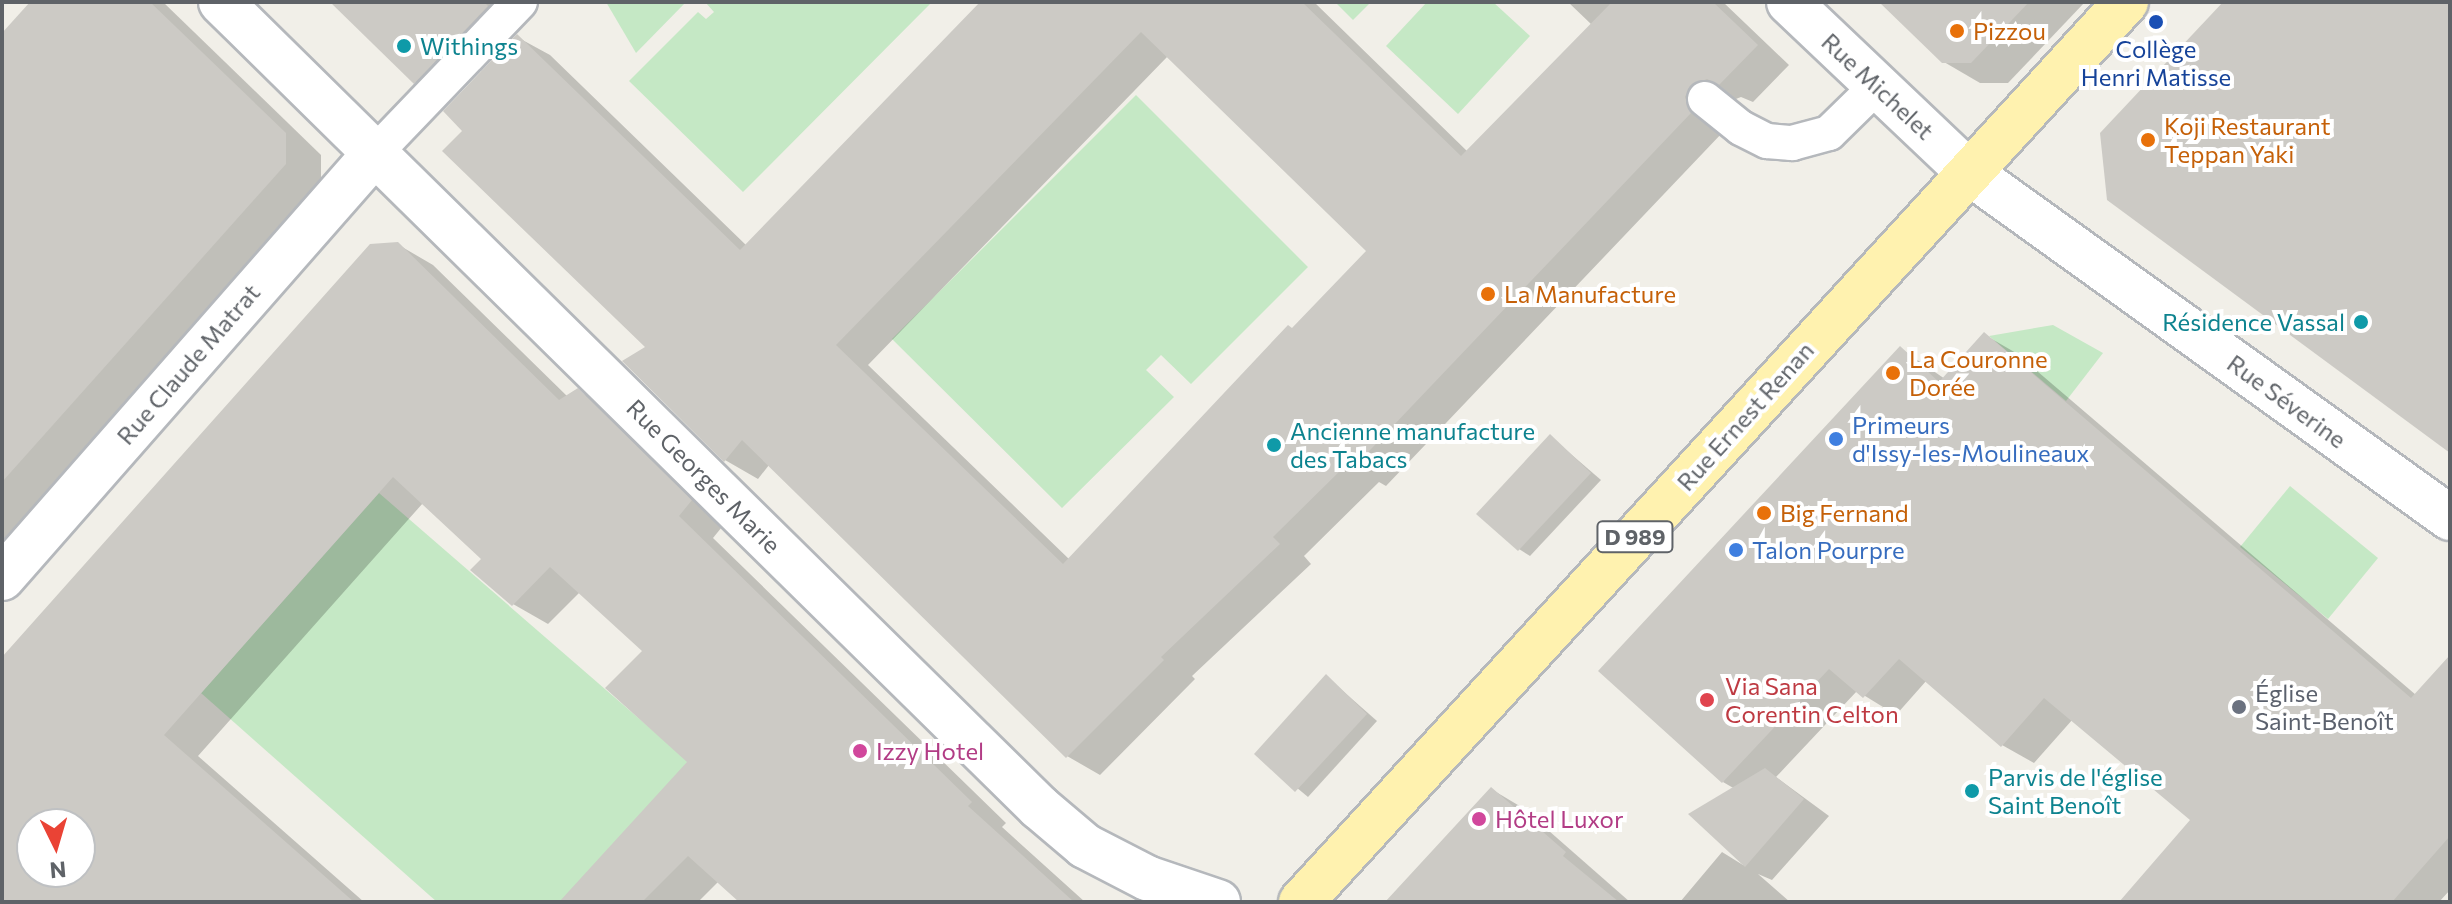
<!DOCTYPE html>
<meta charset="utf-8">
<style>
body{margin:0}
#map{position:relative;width:2452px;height:904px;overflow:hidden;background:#f1efe8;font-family:Commissioner,sans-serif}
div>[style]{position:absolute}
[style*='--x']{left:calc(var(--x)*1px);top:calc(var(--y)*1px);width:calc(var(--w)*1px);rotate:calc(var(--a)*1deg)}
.green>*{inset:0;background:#c5e8c5}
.shadow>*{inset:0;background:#0003}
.building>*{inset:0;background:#cccac5}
.roads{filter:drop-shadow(2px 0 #b5b8bc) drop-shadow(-2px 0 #b5b8bc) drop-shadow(0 2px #b5b8bc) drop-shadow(0 -2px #b5b8bc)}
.service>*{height:34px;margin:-17px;padding:0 17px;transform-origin:17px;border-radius:17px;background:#fff}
.minor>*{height:44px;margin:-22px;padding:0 22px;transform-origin:22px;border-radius:22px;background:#fff}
.primary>*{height:44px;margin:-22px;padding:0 22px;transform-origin:22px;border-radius:22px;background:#fff2af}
.dots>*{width:22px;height:22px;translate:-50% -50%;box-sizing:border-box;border:4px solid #fff;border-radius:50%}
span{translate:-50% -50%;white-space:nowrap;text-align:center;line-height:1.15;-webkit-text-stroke:8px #fff;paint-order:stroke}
.shield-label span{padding:2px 6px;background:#fff;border:2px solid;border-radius:6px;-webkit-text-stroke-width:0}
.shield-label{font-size:22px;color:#5f6368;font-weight:700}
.food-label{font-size:24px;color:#c56008}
.left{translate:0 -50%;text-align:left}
.culture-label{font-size:24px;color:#0d838f}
.right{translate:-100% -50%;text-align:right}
.transit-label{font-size:24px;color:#164399}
.street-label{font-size:24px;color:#5f6368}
.shop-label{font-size:24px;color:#366cbe}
.health-label{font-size:24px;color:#be3a42}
.worship-label{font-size:24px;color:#5b616d}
.hotel-label{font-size:24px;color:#b23c85}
.frame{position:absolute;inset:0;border:4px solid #5f6368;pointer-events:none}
.north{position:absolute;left:16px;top:808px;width:80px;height:80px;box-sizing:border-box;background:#fff;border:2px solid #bfc1c3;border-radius:50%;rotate:175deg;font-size:22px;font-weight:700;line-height:32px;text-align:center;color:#5f6368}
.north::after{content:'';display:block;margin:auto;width:28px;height:36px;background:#ea4335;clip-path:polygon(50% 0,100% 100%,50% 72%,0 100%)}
</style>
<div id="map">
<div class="green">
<div style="clip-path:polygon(606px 2px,686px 2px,636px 53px)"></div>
<div style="clip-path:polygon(705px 2px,932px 2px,743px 192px,629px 81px,698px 12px,706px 19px,714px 12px)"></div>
<div style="clip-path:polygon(1335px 2px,1371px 2px,1353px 20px)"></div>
<div style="clip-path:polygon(1427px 2px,1493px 2px,1530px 36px,1458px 114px,1386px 46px)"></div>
<div style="clip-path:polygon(1136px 95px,1308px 267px,1191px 384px,1161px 355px,1146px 370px,1174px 397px,1062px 508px,892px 339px)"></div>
<div style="clip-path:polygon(2053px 325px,2103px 353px,2066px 401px,1989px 336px)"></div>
<div style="clip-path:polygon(2290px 486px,2378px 558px,2328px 619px,2240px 547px)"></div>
<div style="clip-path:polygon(379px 493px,688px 761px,595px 902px,437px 902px,201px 693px)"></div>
</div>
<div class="shadow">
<div style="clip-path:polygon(32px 2px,163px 2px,321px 155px,321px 185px,2px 543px,2px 35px)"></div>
<div style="clip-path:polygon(333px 2px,495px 2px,519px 26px,448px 101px,415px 82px)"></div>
<div style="clip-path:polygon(evenodd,983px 2px,1314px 2px,1468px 152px,1592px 25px,1568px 2px,1723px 2px,1789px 65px,1753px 102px,1741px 97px,1723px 104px,1723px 132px,1386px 486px,1379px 482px,1304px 556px,1311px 564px,1192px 676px,1195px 679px,1100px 775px,1067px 756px,769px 465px,758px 479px,725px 460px,648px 347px,465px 131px,517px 37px,550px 55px,747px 246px,983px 2px,1168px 56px,1369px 251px,1070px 560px,868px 365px,1168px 56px)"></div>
<div style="clip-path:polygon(1882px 2px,2085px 2px,2008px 83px,1980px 83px,1944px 62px)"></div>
<div style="clip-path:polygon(evenodd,397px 244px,433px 265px,568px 397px,578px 391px,613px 411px,726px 522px,713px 538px,1006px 823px,1002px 827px,1085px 902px,742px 902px,719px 881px,698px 902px,598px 902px,690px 762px,645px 651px,580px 592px,548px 624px,513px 604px,484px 559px,423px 503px,198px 756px,364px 902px,2px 902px,2px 660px,397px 244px,32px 824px,80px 824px,80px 872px,32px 872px,32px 824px)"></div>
<div style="clip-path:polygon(1985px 335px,2016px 353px,2416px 695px,2450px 671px,2450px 890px,2439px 902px,2121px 902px,2193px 820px,2073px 719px,2034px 763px,2002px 745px,1927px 680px,1896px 715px,1857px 691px,1776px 777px,1829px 816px,1772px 880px,1758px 874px,1790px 902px,1680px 902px,1722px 852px,1743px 865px,1735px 789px,1723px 782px,1900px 348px,1945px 379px)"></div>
<div style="clip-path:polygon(1551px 437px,1601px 480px,1530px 556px,1519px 549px)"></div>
<div style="clip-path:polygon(1327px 677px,1377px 721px,1308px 797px,1256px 754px)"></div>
<div style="clip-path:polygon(1491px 789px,1523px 808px,1630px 902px,1408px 902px)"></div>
</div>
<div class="building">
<div style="clip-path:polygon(30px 2px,150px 2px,286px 133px,286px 164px,2px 482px,2px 33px)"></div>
<div style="clip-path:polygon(330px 2px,484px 2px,488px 6px,414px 84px)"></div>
<div style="clip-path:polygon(evenodd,980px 2px,1302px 2px,1461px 156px,1612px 2px,1713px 2px,1758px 45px,1719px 85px,1707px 79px,1690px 86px,1685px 97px,1691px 113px,1352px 469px,1347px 464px,1273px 537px,1280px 544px,1161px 657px,1164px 660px,1066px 758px,742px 440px,724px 462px,622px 361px,645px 347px,442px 151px,462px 131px,443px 111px,517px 34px,740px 250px,980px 2px,1141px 32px,1366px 251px,1292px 328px,1288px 325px,1063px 564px,836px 345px,1141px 32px)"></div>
<div style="clip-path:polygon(1879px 2px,2029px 2px,1971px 63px,1942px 63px)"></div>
<div style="clip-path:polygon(2223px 2px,2450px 2px,2450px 453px,2107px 200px,2100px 133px)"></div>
<div style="clip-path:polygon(evenodd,398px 242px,559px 400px,578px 388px,692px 500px,679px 516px,972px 802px,968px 806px,1074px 902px,739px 902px,688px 856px,642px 902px,559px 902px,687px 762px,605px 688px,642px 651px,550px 567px,512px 606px,470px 570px,481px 559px,393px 477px,164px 735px,354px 902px,2px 902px,2px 657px,370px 244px,398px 242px,32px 824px,80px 824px,80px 872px,32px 872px,32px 824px)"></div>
<div style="clip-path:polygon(1984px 332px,2411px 698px,2450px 655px,2450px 836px,2392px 902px,2119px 902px,2190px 820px,2044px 698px,2001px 747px,1899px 659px,1863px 698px,1829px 669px,1722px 783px,1598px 671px,1900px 346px,1939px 382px)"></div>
<div style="clip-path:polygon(1550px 434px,1591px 473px,1518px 551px,1476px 514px)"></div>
<div style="clip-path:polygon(1326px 674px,1367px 714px,1295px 792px,1254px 754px)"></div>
<div style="clip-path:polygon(1765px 768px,1804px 799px,1745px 867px,1688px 814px)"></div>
<div style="clip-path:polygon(1491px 787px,1566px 852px,1563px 856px,1619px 902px,1385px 902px)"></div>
</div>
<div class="roads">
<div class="service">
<div style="--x:1705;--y:99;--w:46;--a:38.9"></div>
<div style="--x:1741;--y:128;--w:29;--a:27"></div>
<div style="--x:1767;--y:141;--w:25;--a:5"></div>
<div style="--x:1792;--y:143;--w:38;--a:-15"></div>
<div style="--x:1829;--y:133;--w:67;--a:-44.4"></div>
<div style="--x:376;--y:152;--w:208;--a:-46.2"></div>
</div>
<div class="minor">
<div style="--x:221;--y:2;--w:1148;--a:44.54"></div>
<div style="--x:1039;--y:807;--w:60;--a:40.3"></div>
<div style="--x:1085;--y:846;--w:70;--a:27.3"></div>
<div style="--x:1147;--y:878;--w:75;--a:18.7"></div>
<div style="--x:1789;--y:2;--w:245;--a:43.5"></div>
<div style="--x:1967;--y:171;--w:595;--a:35.69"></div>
<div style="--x:2;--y:578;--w:567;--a:-48.72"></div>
</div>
<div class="primary">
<div style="--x:1301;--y:902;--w:1221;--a:-47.49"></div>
</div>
</div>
<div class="dots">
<div style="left:2156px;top:22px;background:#1a4fb4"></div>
<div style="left:1957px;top:31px;background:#e8710a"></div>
<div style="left:404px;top:46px;background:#0f9aa8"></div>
<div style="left:2148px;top:140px;background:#e8710a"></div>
<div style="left:1488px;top:294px;background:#e8710a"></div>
<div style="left:2361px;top:322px;background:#0f9aa8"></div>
<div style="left:1893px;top:373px;background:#e8710a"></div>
<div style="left:1836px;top:439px;background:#3f7fe0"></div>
<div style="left:1274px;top:445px;background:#0f9aa8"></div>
<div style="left:1764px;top:513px;background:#e8710a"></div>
<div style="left:1736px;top:550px;background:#3f7fe0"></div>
<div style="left:1707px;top:700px;background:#e0444e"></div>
<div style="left:2239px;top:707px;background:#6b7280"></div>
<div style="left:860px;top:751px;background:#d1479c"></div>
<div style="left:1972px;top:791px;background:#0f9aa8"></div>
<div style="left:1479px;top:819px;background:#d1479c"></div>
</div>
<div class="shield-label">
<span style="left:1635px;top:537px">D 989</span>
</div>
<div class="food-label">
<span class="left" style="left:1973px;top:31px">Pizzou</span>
<span class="left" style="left:2164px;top:140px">Koji Restaurant<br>Teppan Yaki</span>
<span class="left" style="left:1504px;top:294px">La Manufacture</span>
<span class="left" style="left:1909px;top:373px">La Couronne<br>Dorée</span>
<span class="left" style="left:1780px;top:513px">Big Fernand</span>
</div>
<div class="culture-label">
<span class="left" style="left:420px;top:46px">Withings</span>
<span class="right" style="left:2345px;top:322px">Résidence Vassal</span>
<span class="left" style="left:1290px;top:445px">Ancienne manufacture<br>des Tabacs</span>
<span class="left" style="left:1988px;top:791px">Parvis de l'église<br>Saint Benoît</span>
</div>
<div class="transit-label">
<span style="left:2156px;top:63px">Collège<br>Henri Matisse</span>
</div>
<div class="street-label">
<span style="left:1878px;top:86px;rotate:43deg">Rue Michelet</span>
<span style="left:188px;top:364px;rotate:-49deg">Rue Claude Matrat</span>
<span style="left:2287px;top:401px;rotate:36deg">Rue Séverine</span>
<span style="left:1745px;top:416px;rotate:-48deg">Rue Ernest Renan</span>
<span style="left:704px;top:476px;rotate:45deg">Rue Georges Marie</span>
</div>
<div class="shop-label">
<span class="left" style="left:1852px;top:439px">Primeurs<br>d'Issy-les-Moulineaux</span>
<span class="left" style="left:1752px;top:550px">Talon Pourpre</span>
</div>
<div class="health-label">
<span class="left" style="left:1725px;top:700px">Via Sana<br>Corentin Celton</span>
</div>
<div class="worship-label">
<span class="left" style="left:2255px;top:707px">Église<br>Saint-Benoît</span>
</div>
<div class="hotel-label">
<span class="left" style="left:876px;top:751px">Izzy Hotel</span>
<span class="left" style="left:1495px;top:819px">Hôtel Luxor</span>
</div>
<div class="frame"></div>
<div class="north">N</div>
</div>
